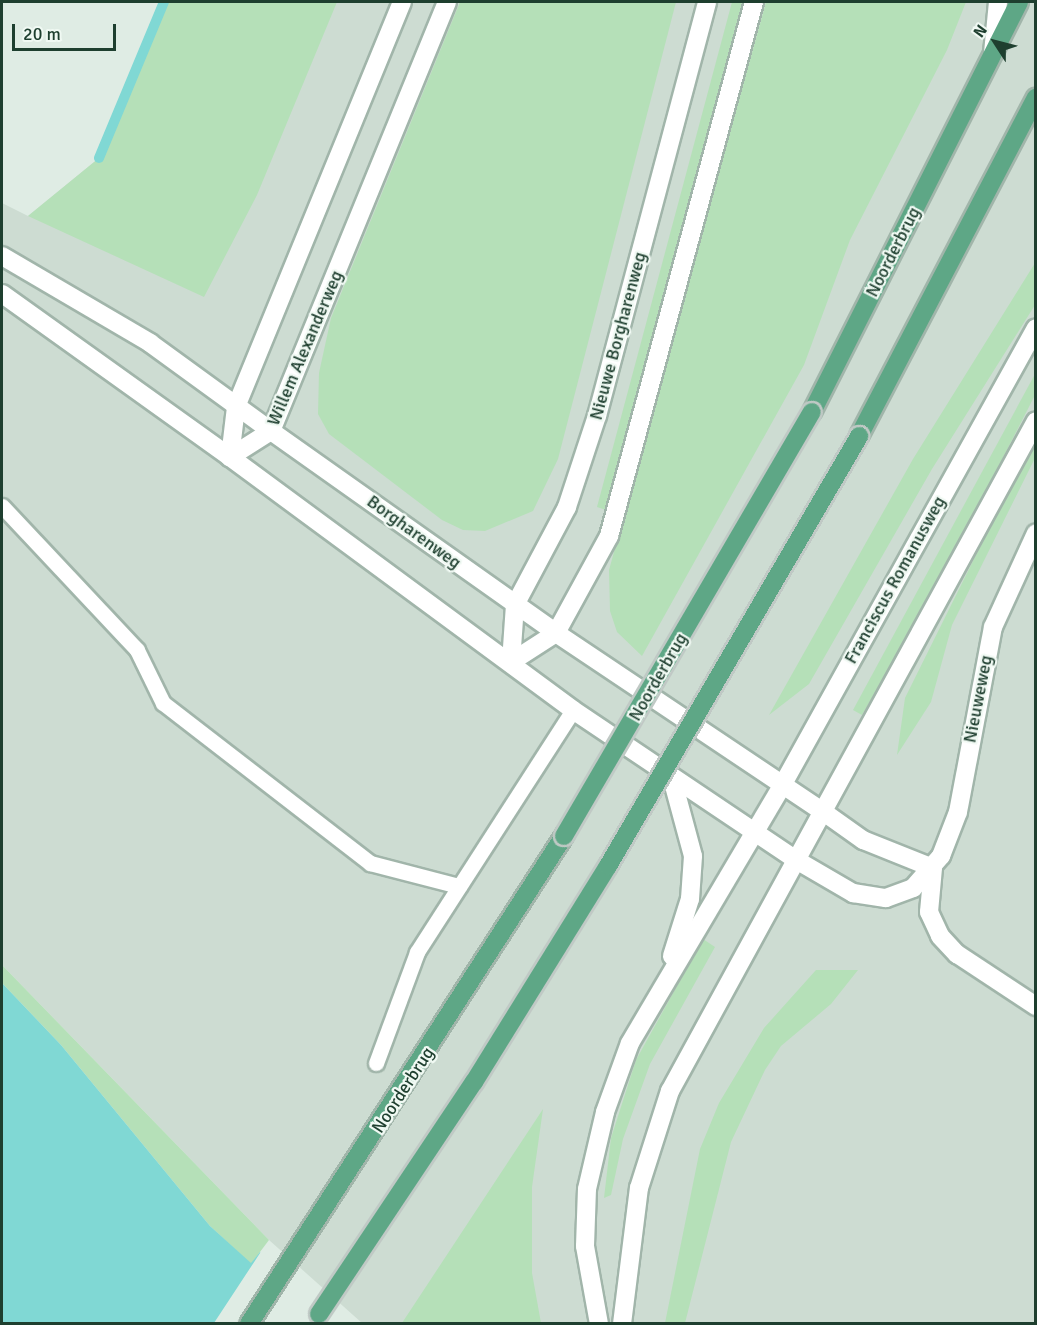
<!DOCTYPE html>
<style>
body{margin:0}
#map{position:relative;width:1037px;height:1325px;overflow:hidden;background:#dfece4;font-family:Signika,sans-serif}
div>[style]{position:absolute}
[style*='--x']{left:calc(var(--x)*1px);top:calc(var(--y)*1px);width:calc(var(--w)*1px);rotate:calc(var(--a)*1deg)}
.built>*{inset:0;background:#cddcd2}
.green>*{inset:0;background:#b5e0b8}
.water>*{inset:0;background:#80d8d4}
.pier>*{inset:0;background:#dfece4}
.stream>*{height:10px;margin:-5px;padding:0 5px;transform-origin:5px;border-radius:5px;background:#80d8d4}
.roads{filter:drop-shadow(2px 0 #a1b5aa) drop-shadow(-2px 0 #a1b5aa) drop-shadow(0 2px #a1b5aa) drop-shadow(0 -2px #a1b5aa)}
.lane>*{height:15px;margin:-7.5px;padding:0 7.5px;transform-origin:7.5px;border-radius:7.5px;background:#fff}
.street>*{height:18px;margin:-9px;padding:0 9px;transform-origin:9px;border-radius:9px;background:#fff}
.secondary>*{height:18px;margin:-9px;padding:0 9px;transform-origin:9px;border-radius:9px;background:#fff}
.primary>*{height:18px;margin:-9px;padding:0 9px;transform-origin:9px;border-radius:9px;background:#5ea786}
.bridges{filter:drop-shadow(2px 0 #c0c9c5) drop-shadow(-2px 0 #c0c9c5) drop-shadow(0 2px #c0c9c5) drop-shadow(0 -2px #c0c9c5)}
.primary-bridge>*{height:18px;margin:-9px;padding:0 9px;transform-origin:9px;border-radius:9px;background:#5ea786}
span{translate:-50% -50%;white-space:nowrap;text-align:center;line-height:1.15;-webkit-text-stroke:4.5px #f0f9f3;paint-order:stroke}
.street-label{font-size:18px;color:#1e3f2f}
.frame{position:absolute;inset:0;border:3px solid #1e3f2f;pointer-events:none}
.north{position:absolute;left:965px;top:12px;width:60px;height:60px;-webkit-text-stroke:4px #f0f9f3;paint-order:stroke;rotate:306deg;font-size:16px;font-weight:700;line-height:24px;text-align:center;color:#1e3f2f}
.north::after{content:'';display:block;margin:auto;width:21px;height:27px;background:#1e3f2f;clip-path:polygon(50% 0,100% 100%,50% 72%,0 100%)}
.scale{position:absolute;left:12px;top:24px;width:104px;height:27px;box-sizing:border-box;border:3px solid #1e3f2f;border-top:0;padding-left:8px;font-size:18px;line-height:21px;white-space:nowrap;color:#1e3f2f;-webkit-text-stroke:4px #f0f9f3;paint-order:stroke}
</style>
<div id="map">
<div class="built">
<div style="clip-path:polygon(164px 2px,1035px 2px,1035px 1323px,362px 1323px,269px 1240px,2px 965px,2px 203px,28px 216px,99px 158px)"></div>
</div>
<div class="green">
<div style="clip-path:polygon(164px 2px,337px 2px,257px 195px,204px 297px,28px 216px,99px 158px)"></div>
<div style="clip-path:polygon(460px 2px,676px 2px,558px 459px,533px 511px,485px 531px,463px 530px,442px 520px,329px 434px,318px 414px,319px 373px,331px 318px)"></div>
<div style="clip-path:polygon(732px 2px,743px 2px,609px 511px,597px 507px)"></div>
<div style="clip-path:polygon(766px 2px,966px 2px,947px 50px,850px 240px,804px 365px,642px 656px,617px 632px,610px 611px,609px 570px)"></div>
<div style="clip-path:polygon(1035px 263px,1035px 305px,932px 469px,809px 684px,769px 715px,913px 459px)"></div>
<div style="clip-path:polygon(1035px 374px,1035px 395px,938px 585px,862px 715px,853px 710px)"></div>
<div style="clip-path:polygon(1035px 436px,1035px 458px,952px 625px,931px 702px,897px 755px,905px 698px)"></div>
<div style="clip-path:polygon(703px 939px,715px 947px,650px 1064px,623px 1139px,611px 1195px,604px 1198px,611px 1138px,636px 1060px)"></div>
<div style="clip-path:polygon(2px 965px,269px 1240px,251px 1264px,210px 1226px,61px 1045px,2px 983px)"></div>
<div style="clip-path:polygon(816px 970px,858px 970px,831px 1004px,781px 1046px,765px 1070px,731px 1142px,685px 1323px,665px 1323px,700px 1149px,719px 1103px,764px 1028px)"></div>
<div style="clip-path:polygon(543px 1109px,532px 1187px,532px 1273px,541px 1323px,402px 1323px)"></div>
</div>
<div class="water">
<div style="clip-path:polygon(2px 983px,61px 1045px,210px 1226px,251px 1263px,260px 1252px,279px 1273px,279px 1299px,314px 1323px,2px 1323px)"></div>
</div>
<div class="pier">
<div style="clip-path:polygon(262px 1250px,282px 1272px,274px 1288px,281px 1297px,296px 1301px,317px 1324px,214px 1323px)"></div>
</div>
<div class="stream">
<div style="--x:99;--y:158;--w:169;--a:-67.4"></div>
</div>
<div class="roads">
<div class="lane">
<div style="--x:2;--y:506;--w:197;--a:46.8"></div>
<div style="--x:137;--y:650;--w:59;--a:63.9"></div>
<div style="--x:163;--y:703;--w:262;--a:37.7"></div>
<div style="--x:370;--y:863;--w:92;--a:14.5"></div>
<div style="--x:376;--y:1063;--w:118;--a:-69.7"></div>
<div style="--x:417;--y:952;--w:288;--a:-57.2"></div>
</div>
<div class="street">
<div style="--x:2;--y:256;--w:172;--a:30.4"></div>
<div style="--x:150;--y:343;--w:150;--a:36"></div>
<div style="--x:271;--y:431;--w:49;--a:147.6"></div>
<div style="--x:230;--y:457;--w:280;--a:-144.4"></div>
<div style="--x:825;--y:813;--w:47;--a:35.4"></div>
<div style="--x:863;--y:840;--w:75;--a:21.8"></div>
<div style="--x:798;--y:861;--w:64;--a:30.2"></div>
<div style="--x:853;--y:893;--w:33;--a:9"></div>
<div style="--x:886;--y:898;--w:29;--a:-20"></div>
<div style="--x:913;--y:888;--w:43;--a:-48.8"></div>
<div style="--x:941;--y:856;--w:47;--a:-68.9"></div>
<div style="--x:958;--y:812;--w:188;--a:-79.3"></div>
<div style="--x:993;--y:627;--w:103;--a:-65.4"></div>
<div style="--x:933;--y:868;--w:44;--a:95.2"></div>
<div style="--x:929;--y:912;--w:26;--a:65"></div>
<div style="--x:940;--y:936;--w:25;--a:47"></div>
<div style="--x:957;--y:954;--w:95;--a:33.4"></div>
</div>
<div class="secondary">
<div style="--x:402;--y:2;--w:438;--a:112.3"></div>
<div style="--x:236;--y:407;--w:50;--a:96.8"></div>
<div style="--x:230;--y:457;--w:426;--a:36.4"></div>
<div style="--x:573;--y:710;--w:271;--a:33.9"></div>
<div style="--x:447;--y:2;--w:464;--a:112.3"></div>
<div style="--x:271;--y:431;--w:349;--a:35.3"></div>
<div style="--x:556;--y:633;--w:324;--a:33.8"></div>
<div style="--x:993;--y:53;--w:51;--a:-84.4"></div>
<div style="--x:511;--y:662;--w:54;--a:-32.8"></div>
<div style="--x:556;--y:633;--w:111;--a:-61.3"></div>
<div style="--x:609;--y:536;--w:553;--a:-74.81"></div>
<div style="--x:511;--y:662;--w:57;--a:-86"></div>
<div style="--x:515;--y:605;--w:111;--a:-62"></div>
<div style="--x:567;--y:507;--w:96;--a:-71.8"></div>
<div style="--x:597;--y:416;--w:428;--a:-75.1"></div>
<div style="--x:672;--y:956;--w:60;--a:-72.5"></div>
<div style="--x:690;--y:899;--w:43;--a:-86"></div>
<div style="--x:693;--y:856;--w:81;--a:-105.1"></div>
<div style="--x:599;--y:1324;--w:79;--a:-100.2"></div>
<div style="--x:585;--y:1246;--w:57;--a:-88"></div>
<div style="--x:587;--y:1189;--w:79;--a:-76.8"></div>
<div style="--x:605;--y:1112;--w:73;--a:-70.1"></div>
<div style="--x:630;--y:1043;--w:301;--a:-59.4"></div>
<div style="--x:783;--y:784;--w:521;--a:-60.98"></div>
<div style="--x:622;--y:1324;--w:137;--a:-82.9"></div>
<div style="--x:639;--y:1188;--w:102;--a:-72.3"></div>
<div style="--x:670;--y:1091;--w:763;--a:-61.35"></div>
</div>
<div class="primary">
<div style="--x:812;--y:412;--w:459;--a:-63.2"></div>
<div style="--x:859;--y:436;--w:382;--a:-62.4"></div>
<div style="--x:249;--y:1324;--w:581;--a:-57.16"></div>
</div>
</div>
<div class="bridges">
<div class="primary-bridge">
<div style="--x:564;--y:836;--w:491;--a:-59.7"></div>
<div style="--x:319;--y:1314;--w:279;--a:-56.3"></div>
<div style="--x:474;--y:1082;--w:254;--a:-58.2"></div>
<div style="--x:608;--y:866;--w:498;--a:-59.7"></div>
</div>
</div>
<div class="street-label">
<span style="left:893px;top:252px;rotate:-63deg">Noorderbrug</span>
<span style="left:618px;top:336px;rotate:-75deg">Nieuwe Borgharenweg</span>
<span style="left:305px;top:348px;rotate:-67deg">Willem Alexanderweg</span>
<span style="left:414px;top:532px;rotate:36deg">Borgharenweg</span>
<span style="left:895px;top:580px;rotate:-61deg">Franciscus Romanusweg</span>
<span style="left:658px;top:677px;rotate:-60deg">Noorderbrug</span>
<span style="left:978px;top:699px;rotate:-79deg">Nieuweweg</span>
<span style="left:403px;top:1090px;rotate:-57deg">Noorderbrug</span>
</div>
<div class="frame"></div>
<div class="north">N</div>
<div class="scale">20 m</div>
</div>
